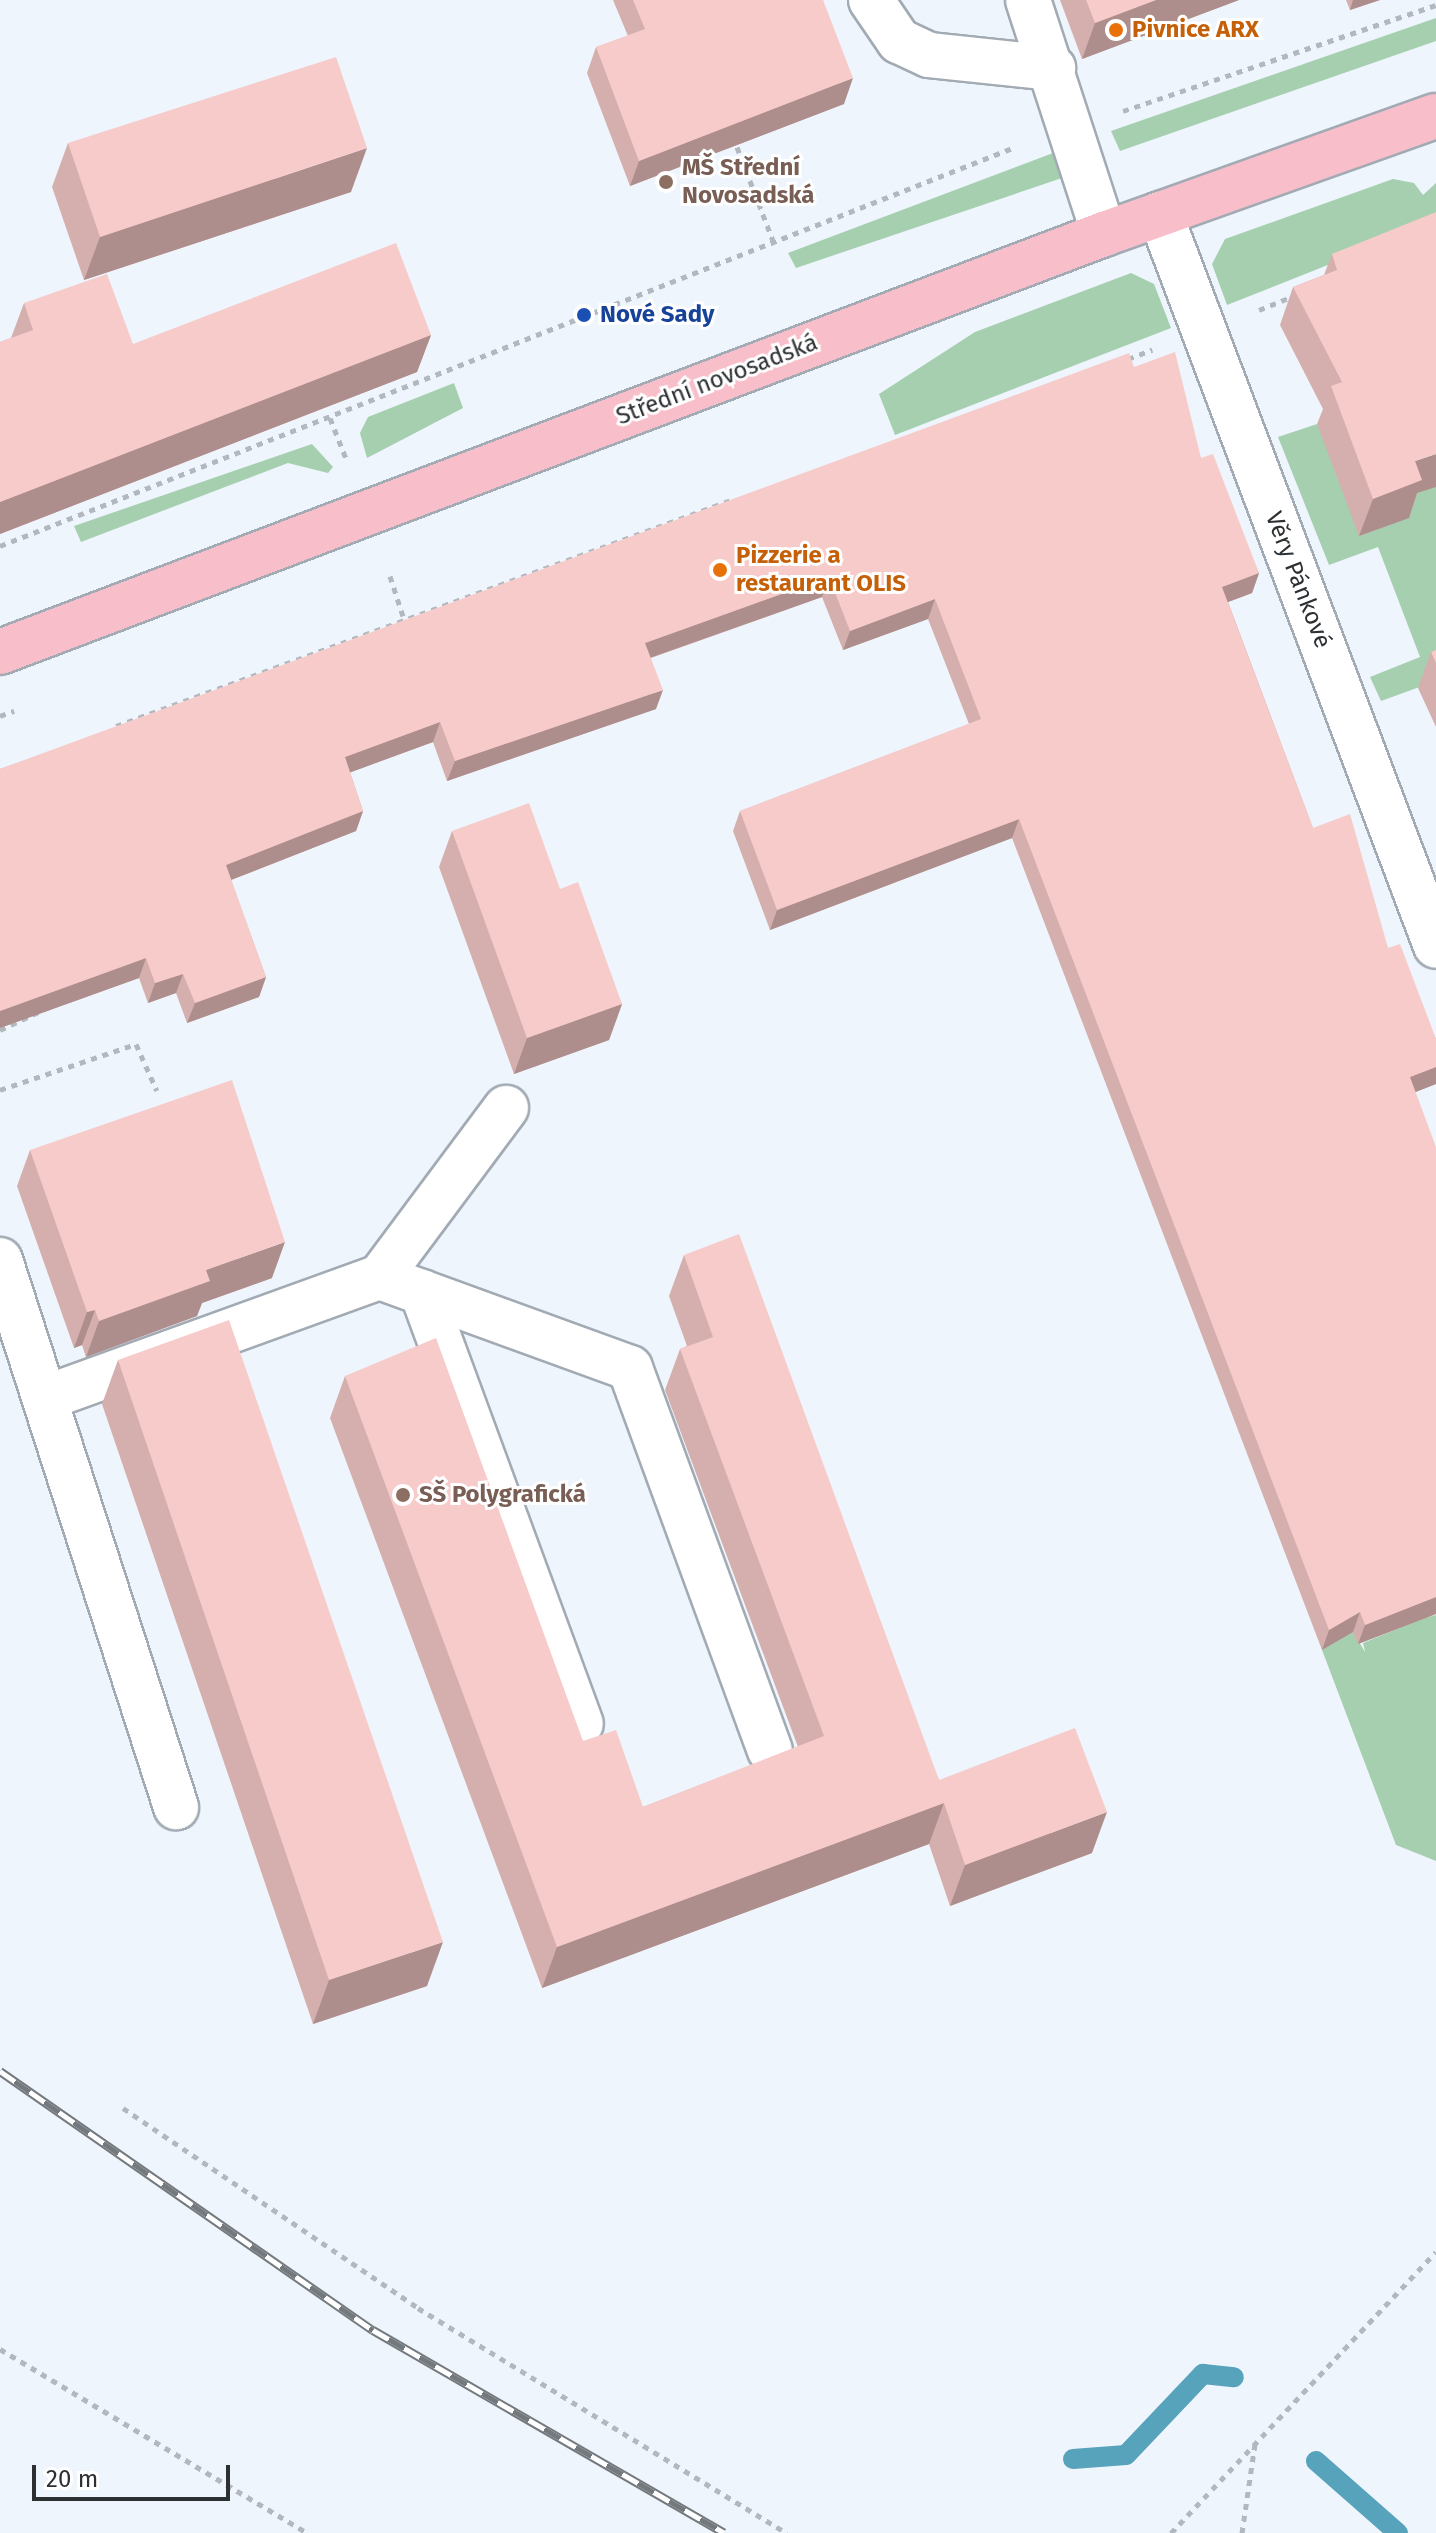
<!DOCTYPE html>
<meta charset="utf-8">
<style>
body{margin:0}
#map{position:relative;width:1436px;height:2533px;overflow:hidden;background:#eef5fd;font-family:"Fira Sans",sans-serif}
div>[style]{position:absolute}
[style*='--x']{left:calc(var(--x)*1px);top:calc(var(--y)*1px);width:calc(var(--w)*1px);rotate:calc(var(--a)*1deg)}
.green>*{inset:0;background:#a5cfaf}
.stream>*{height:20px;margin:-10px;padding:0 10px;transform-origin:10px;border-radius:10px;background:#56a3bb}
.path>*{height:5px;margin-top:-2.5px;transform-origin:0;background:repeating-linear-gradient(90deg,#b2b8be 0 6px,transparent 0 12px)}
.roads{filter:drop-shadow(2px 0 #a2aab3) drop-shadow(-2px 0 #a2aab3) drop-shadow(0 2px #a2aab3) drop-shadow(0 -2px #a2aab3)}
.minor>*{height:44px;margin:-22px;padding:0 22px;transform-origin:22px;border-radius:22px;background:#fff}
.major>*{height:44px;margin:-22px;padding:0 22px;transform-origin:22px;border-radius:22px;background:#f8bfca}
.rail>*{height:9px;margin-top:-4.5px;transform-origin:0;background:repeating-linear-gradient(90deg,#fff 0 18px,#74797d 0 36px);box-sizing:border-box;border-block:2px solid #74797d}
.wall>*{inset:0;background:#d4afad}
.shaded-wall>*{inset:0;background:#ad8e8d}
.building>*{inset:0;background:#f7cbc9}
.dots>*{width:22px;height:22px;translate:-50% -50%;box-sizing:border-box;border:4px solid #fff;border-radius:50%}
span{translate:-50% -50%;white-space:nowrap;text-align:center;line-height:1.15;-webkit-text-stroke:6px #fff;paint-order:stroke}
.food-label{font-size:24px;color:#c56008;font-weight:700}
.left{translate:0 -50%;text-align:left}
.education-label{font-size:24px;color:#785e54;font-weight:700}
.transit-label{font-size:24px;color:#164399;font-weight:700}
.street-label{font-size:24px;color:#2c3033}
.scale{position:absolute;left:32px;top:2465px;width:198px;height:36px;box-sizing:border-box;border:4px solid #2c3033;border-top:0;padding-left:10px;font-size:24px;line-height:28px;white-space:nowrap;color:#2c3033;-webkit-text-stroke:6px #fff;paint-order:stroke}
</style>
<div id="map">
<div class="green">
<div style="clip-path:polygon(1436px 18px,1436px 41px,1120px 151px,1111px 131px)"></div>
<div style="clip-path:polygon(1061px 150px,1065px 177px,796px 268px,788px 253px)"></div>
<div style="clip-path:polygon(1393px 179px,1414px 183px,1423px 195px,1436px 183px,1436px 222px,1227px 305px,1212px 264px,1225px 239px)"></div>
<div style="clip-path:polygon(1131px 273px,1154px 284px,1171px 328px,895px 435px,879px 394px,975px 332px)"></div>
<div style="clip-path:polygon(454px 383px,463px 408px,367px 458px,360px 433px,368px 417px)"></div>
<div style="clip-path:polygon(1317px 424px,1396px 483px,1436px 486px,1436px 681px,1381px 701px,1370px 677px,1420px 657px,1378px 547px,1329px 565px,1278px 437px)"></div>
<div style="clip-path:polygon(312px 444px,333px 467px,328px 473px,288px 463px,81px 542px,74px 526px)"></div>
<div style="clip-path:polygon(1421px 1601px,1428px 1617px,1436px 1615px,1436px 1861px,1396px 1845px,1322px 1650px,1351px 1628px,1365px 1652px,1363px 1643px,1402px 1627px,1396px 1610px)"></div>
</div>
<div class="stream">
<div style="--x:1073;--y:2459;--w:53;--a:-4.3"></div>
<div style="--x:1126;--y:2455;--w:112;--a:-46.5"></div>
<div style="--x:1203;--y:2374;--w:31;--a:6"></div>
<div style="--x:1316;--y:2461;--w:109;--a:41.3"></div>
</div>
<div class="path">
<div style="--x:1123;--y:111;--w:330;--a:-18.7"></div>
<div style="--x:737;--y:147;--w:106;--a:69"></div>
<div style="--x:1259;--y:310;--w:38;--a:-22"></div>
<div style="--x:1128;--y:359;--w:26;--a:-21"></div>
<div style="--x:330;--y:418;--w:46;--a:68.4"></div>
<div style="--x:0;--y:546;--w:1091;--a:-21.46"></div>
<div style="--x:390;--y:576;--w:42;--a:72"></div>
<div style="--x:0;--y:716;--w:15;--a:-20"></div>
<div style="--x:116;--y:726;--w:658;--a:-20.17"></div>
<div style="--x:0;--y:1030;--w:77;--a:-25.2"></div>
<div style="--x:0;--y:1090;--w:144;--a:-18.7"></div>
<div style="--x:136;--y:1044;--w:51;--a:65.9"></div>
<div style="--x:123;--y:2108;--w:356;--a:34.1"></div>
<div style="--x:418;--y:2308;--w:432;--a:31.4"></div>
<div style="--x:0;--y:2349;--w:358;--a:30.9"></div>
<div style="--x:1171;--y:2533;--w:386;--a:-46.7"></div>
<div style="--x:1242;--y:2533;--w:90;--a:-81.7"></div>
</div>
<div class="roads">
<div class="minor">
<div style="--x:871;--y:0;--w:50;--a:55.7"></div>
<div style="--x:899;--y:41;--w:33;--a:25"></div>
<div style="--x:929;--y:55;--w:125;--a:6"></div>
<div style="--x:1028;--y:0;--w:246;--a:72"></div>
<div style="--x:1160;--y:214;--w:782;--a:69.34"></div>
<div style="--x:0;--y:1260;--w:575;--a:72.16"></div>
<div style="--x:380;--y:1277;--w:266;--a:20"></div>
<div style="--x:630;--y:1368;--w:407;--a:69.9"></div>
<div style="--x:422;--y:1292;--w:460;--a:69.8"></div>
<div style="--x:45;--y:1398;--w:356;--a:-19.9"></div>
<div style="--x:380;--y:1277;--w:211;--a:-53.3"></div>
</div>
<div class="major">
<div style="--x:0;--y:652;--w:1180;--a:-20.74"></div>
<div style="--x:1104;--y:234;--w:352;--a:-19.6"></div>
</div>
</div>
<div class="rail">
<div style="--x:0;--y:2071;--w:454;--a:34.8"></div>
<div style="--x:373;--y:2330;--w:405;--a:30"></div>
</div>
<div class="wall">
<div style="clip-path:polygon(613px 0,823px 0,844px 104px,630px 186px,587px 73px,596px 47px,628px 36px)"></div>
<div style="clip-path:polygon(1060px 0,1239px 0,1082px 59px)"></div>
<div style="clip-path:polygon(1346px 0,1380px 0,1350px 10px)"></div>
<div style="clip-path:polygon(68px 143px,351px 192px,84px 280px,52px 187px)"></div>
<div style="clip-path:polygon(1332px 254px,1417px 493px,1409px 518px,1359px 536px,1317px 424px,1323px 409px,1280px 325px,1293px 287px,1324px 275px)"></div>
<div style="clip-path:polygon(24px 303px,133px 344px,431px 335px,417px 372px,0 534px,0 342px,11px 338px)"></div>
<div style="clip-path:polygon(1134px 367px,1201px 458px,1259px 573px,1252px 593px,1228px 602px,1313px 828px,1388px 948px,1436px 1039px,1436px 1084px,1415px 1092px,1436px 1614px,1358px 1644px,1353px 1632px,1322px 1650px,1012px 838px,770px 930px,733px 831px,740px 811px,969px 724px,928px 619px,843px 650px,822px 597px,651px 658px,656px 709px,447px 781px,433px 742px,350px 772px,363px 811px,356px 831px,231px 880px,266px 977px,259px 997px,187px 1023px,176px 993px,148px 1003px,139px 978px,0 1028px,0 769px)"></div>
<div style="clip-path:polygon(1436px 650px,1436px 727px,1418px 688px,1431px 652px)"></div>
<div style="clip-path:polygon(452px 831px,560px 889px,622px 1004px,609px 1040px,514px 1074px,439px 867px)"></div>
<div style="clip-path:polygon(30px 1150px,272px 1278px,202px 1303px,197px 1316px,86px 1357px,82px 1345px,74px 1348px,17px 1186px)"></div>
<div style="clip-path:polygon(684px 1255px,939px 1780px,1092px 1853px,950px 1906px,929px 1844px,542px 1988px,330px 1418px,345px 1376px,583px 1741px,643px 1807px,798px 1747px,665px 1390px,680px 1349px,687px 1346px,669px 1296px)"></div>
<div style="clip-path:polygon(118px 1360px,427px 1986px,313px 2024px,102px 1404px)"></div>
</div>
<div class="shaded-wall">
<div style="clip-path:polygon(1156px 0,1239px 0,1082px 59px,1095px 23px)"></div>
<div style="clip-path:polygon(1353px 0,1380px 0,1350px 10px)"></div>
<div style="clip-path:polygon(853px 78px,844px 104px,630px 186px,639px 161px)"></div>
<div style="clip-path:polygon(367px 148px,351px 192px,84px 280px,100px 237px)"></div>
<div style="clip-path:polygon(431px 335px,417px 372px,0 534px,0 502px)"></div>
<div style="clip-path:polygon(1436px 454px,1436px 487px,1417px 493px,1409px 518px,1359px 536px,1373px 499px,1415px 461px)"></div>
<div style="clip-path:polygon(1259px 573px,1252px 593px,1215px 607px,1222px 587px)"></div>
<div style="clip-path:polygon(829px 577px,822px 597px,638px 662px,645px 643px)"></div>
<div style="clip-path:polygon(935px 599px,928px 619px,843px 650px,850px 631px)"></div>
<div style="clip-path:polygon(663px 690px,656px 709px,447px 781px,455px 761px)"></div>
<div style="clip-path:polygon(440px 722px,433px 742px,338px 777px,345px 757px)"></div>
<div style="clip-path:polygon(363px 811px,356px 831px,218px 885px,226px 865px)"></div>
<div style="clip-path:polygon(1019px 819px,1012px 838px,770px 930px,777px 910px)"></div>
<div style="clip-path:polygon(146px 958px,139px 978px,0 1028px,0 1011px)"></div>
<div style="clip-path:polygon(183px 974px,176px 993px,148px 1003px,155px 983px)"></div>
<div style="clip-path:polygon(266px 977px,259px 997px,187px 1023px,195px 1003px)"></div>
<div style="clip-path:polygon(622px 1004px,609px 1040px,514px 1074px,527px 1038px)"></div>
<div style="clip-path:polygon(1436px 1067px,1436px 1084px,1403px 1097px,1410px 1077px)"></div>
<div style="clip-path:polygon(285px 1242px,272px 1278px,202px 1303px,197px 1316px,86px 1357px,99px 1321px,206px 1270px)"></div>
<div style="clip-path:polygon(95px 1310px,82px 1345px,74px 1348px,87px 1312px)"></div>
<div style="clip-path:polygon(1436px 1597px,1436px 1614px,1358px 1644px,1365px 1625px)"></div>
<div style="clip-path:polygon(1360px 1612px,1353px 1632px,1322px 1650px,1329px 1630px)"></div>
<div style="clip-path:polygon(944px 1803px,929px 1844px,542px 1988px,557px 1947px)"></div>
<div style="clip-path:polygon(1107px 1812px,1092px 1853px,950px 1906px,965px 1865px)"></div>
<div style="clip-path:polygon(443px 1942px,427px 1986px,313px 2024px,329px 1980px)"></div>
</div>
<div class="building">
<div style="clip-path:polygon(633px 0,823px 0,853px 78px,639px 161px,596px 47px,645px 29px)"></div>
<div style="clip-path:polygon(1086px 0,1156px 0,1095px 23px)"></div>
<div style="clip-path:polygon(336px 57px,367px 148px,100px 237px,68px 143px)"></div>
<div style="clip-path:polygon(1436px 212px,1436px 454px,1415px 461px,1422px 480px,1373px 499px,1331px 386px,1342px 382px,1293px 287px,1337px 270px,1332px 254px)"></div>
<div style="clip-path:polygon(396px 243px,431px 335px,0 502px,0 342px,33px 330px,24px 303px,107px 274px,133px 344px)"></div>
<div style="clip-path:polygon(1175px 352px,1201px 458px,1213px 454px,1259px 573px,1222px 587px,1313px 828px,1350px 814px,1388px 948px,1400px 944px,1436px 1039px,1436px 1067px,1410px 1077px,1436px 1147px,1436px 1597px,1365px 1625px,1360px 1612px,1329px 1630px,1019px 819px,777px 910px,740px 811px,981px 719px,935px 599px,850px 631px,829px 577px,645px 643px,663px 690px,455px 761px,440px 722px,345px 757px,363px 811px,226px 865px,266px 977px,195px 1003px,183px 974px,155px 983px,146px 958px,0 1011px,0 769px,1129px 353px,1134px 367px)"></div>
<div style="clip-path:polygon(1436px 650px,1436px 663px,1431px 652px)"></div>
<div style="clip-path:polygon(529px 803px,560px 889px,578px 882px,622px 1004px,527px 1038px,452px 831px)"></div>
<div style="clip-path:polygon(232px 1080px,285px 1242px,206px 1270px,210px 1281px,99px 1321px,95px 1310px,87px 1312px,30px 1150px)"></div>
<div style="clip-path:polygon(739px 1234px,939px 1780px,1075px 1728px,1107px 1812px,965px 1865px,944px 1803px,557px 1947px,345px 1376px,436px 1338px,583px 1741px,616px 1730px,643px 1807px,824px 1736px,680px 1349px,713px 1337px,684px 1255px)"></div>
<div style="clip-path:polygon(229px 1320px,443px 1942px,329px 1980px,118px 1360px)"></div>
</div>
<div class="dots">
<div style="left:1116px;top:30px;background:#e8710a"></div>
<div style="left:666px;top:182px;background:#8d6e63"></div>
<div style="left:584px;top:315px;background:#1a4fb4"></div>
<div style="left:720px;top:570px;background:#e8710a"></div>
<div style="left:403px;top:1495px;background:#8d6e63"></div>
</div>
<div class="food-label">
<span class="left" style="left:1132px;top:30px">Pivnice ARX</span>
<span class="left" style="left:736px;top:570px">Pizzerie a<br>restaurant OLIS</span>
</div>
<div class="education-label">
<span class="left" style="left:682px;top:182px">MŠ Střední<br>Novosadská</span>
<span class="left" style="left:419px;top:1495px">SŠ Polygrafická</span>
</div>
<div class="transit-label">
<span class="left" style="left:600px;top:315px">Nové Sady</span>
</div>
<div class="street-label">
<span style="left:717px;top:380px;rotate:-21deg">Střední novosadská</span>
<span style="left:1298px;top:580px;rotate:69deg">Věry Pánkové</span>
</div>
<div class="scale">20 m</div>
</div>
